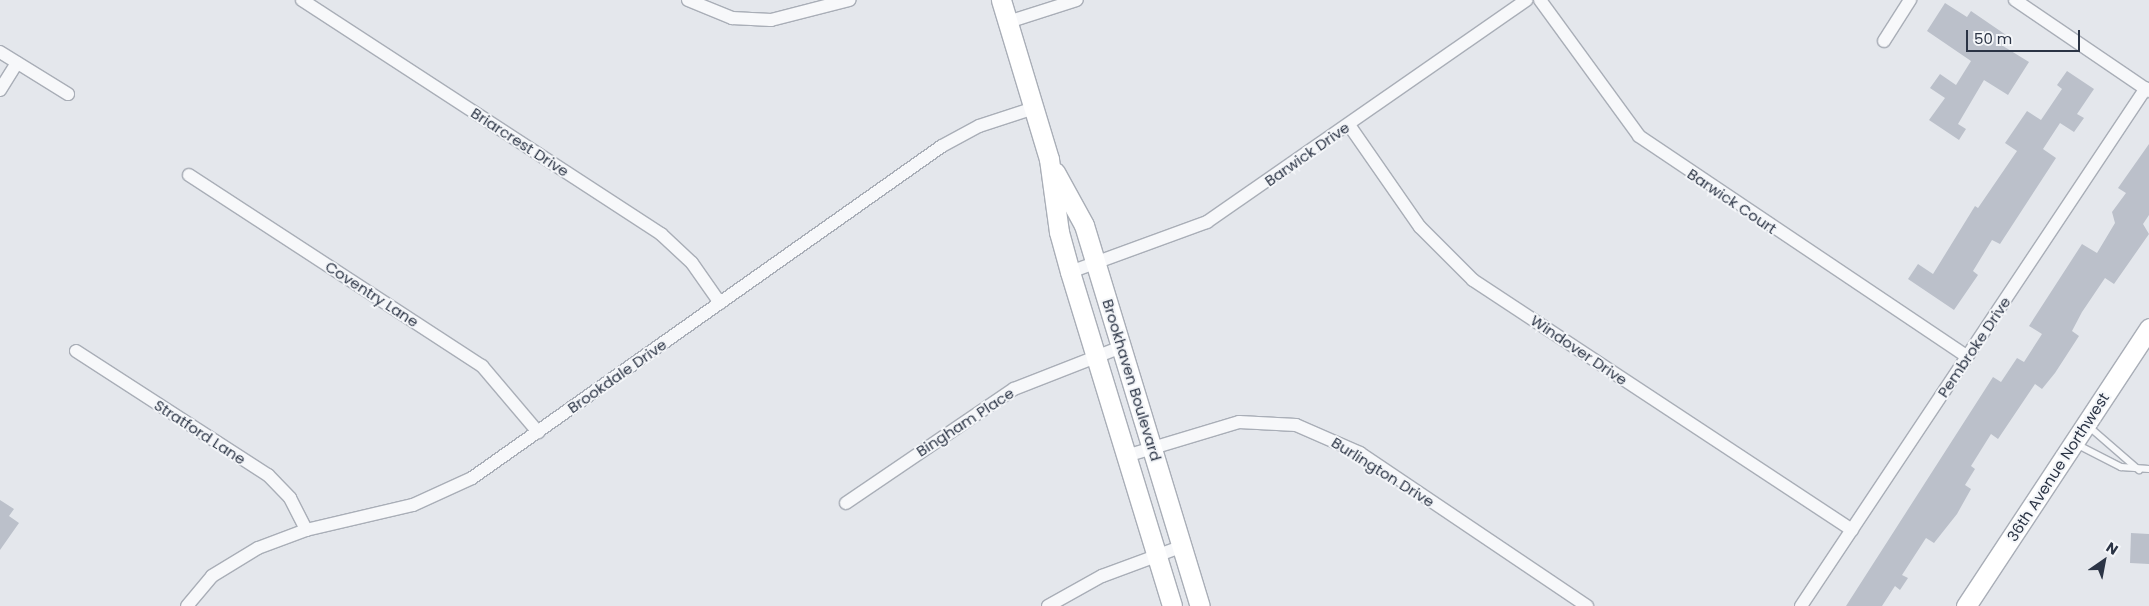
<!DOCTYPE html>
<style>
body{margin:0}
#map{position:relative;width:2149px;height:606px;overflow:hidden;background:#e4e7ec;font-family:Poppins,sans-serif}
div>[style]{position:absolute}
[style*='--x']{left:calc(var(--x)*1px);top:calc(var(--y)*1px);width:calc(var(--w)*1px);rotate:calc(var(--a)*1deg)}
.building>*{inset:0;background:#bbc0ca}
.roads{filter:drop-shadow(1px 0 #a9aeb7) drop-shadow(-1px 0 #a9aeb7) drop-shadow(0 1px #a9aeb7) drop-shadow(0 -1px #a9aeb7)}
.lane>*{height:6px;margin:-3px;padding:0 3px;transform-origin:3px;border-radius:3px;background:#f7f8fa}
.street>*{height:12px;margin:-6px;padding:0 6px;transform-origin:6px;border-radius:6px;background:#f7f8fa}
.secondary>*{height:19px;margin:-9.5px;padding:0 9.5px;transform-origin:9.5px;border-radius:9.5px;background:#fff}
span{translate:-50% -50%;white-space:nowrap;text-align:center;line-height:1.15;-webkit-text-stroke:4px #f4f6f9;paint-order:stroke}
.street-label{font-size:15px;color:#2b3445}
.north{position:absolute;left:2079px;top:536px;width:50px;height:50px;-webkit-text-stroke:4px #f4f6f9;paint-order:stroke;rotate:33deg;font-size:14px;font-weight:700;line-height:20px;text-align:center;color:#2b3445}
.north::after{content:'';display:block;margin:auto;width:18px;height:22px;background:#2b3445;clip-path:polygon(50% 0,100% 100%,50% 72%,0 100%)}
.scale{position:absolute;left:1966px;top:30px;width:114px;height:22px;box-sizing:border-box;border:2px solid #2b3445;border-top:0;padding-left:6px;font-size:15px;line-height:18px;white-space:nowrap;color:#2b3445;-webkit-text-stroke:4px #f4f6f9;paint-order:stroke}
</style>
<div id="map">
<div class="building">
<div style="clip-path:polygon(1945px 3px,1967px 17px,1971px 11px,2009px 37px,2003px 46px,2029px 62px,2008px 95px,1984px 80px,1958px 124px,1966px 129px,1959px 140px,1929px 120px,1945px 98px,1930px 88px,1940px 74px,1956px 85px,1971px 61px,1927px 31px)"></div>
<div style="clip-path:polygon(2067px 71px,2094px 89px,2077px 114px,2084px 118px,2074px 132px,2060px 123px,2043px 149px,2056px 158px,2000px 244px,1992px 240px,1973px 271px,1978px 275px,1954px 310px,1908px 279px,1918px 264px,1933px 274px,1975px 206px,1978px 208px,2017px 151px,2005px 143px,2027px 111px,2041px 120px,2062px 89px,2057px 85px)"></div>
<div style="clip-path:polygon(2149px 144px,2149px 215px,2143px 224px,2149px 234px,2114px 284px,2105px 278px,2082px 312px,2072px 331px,2079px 336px,2055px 373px,2042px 389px,2035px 384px,1998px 439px,1991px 434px,1971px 466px,1975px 469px,1965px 485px,1971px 489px,1957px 514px,1934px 543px,1926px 538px,1902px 575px,1908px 578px,1900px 590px,1895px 586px,1882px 606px,1846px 606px,1993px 377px,2001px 382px,2017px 358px,2024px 362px,2042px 334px,2029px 326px,2082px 244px,2097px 253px,2115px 223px,2112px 212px,2126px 193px,2118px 188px)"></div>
<div style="clip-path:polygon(0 500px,14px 509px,9px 516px,19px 523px,0 550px)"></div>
<div style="clip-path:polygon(2131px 533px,2149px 534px,2149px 564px,2130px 563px)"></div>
</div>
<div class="roads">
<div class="lane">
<div style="--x:2087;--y:425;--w:69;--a:40.9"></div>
<div style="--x:2076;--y:444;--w:51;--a:27.1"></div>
<div style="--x:2121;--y:467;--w:28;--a:4"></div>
</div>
<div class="street">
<div style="--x:302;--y:0;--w:429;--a:33.1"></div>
<div style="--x:661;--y:234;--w:42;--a:43.1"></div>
<div style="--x:692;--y:263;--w:49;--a:55"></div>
<div style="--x:688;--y:0;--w:48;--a:22.2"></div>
<div style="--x:732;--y:18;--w:39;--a:3"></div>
<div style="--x:771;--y:20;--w:81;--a:-14.4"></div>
<div style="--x:1540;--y:0;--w:168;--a:53.9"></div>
<div style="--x:1639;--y:136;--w:395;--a:33.9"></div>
<div style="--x:2015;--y:0;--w:162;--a:34.2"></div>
<div style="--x:1008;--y:22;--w:72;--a:-17.7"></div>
<div style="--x:1884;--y:41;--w:49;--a:-57.6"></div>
<div style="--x:0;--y:52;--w:80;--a:31.7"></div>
<div style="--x:0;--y:90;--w:32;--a:-58"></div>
<div style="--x:1349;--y:125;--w:124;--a:55.2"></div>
<div style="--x:1420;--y:227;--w:75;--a:45"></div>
<div style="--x:1473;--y:280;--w:454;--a:33.4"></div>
<div style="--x:189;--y:175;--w:350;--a:33.1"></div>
<div style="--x:482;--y:366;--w:87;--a:49.7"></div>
<div style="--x:1070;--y:272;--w:146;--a:-20.1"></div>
<div style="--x:1207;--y:222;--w:389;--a:-34.8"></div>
<div style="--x:76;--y:351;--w:229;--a:32.9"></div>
<div style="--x:268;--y:475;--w:32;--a:46"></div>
<div style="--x:290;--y:498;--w:36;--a:63"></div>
<div style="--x:1126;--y:456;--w:118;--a:-16.7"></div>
<div style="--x:1239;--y:422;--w:57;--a:3"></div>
<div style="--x:1296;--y:425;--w:70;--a:23.6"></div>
<div style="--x:1360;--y:453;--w:274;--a:34"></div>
<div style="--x:846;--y:503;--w:203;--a:-34.2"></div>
<div style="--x:1014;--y:389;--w:115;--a:-21.4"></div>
<div style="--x:187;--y:606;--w:39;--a:-50"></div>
<div style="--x:212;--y:576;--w:54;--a:-31.3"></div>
<div style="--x:258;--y:548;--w:51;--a:-20.6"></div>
<div style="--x:306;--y:530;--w:110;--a:-13.2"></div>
<div style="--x:413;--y:505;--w:65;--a:-24.6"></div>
<div style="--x:472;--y:478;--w:575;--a:-35.24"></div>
<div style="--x:942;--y:146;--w:42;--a:-28.4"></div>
<div style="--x:979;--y:126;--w:58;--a:-18.1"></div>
<div style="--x:1048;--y:606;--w:62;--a:-29.1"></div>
<div style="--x:1102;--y:576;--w:86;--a:-20.3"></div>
<div style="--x:1801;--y:606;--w:622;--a:-56.34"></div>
</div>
<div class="secondary">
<div style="--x:1001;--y:0;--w:166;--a:73.2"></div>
<div style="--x:1049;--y:159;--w:74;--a:82.2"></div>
<div style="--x:1059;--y:232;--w:41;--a:74.6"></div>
<div style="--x:1070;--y:272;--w:349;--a:73"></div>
<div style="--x:1055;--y:172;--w:60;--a:61.3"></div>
<div style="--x:1084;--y:225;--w:398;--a:73.1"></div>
<div style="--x:1966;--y:606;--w:333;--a:-56.6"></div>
</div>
</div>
<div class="street-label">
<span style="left:520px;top:142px;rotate:33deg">Briarcrest Drive</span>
<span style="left:1307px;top:154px;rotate:-35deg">Barwick Drive</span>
<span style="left:1732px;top:201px;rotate:34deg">Barwick Court</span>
<span style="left:372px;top:294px;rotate:33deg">Coventry Lane</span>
<span style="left:1974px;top:347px;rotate:-56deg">Pembroke Drive</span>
<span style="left:1579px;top:350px;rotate:34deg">Windover Drive</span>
<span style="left:617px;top:376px;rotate:-35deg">Brookdale Drive</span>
<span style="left:1132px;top:380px;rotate:73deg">Brookhaven Boulevard</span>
<span style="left:965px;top:422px;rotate:-33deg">Bingham Place</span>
<span style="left:200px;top:432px;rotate:33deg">Stratford Lane</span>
<span style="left:2058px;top:467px;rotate:-57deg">36th Avenue Northwest</span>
<span style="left:1383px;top:472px;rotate:32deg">Burlington Drive</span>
</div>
<div class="north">N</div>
<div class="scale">50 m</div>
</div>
